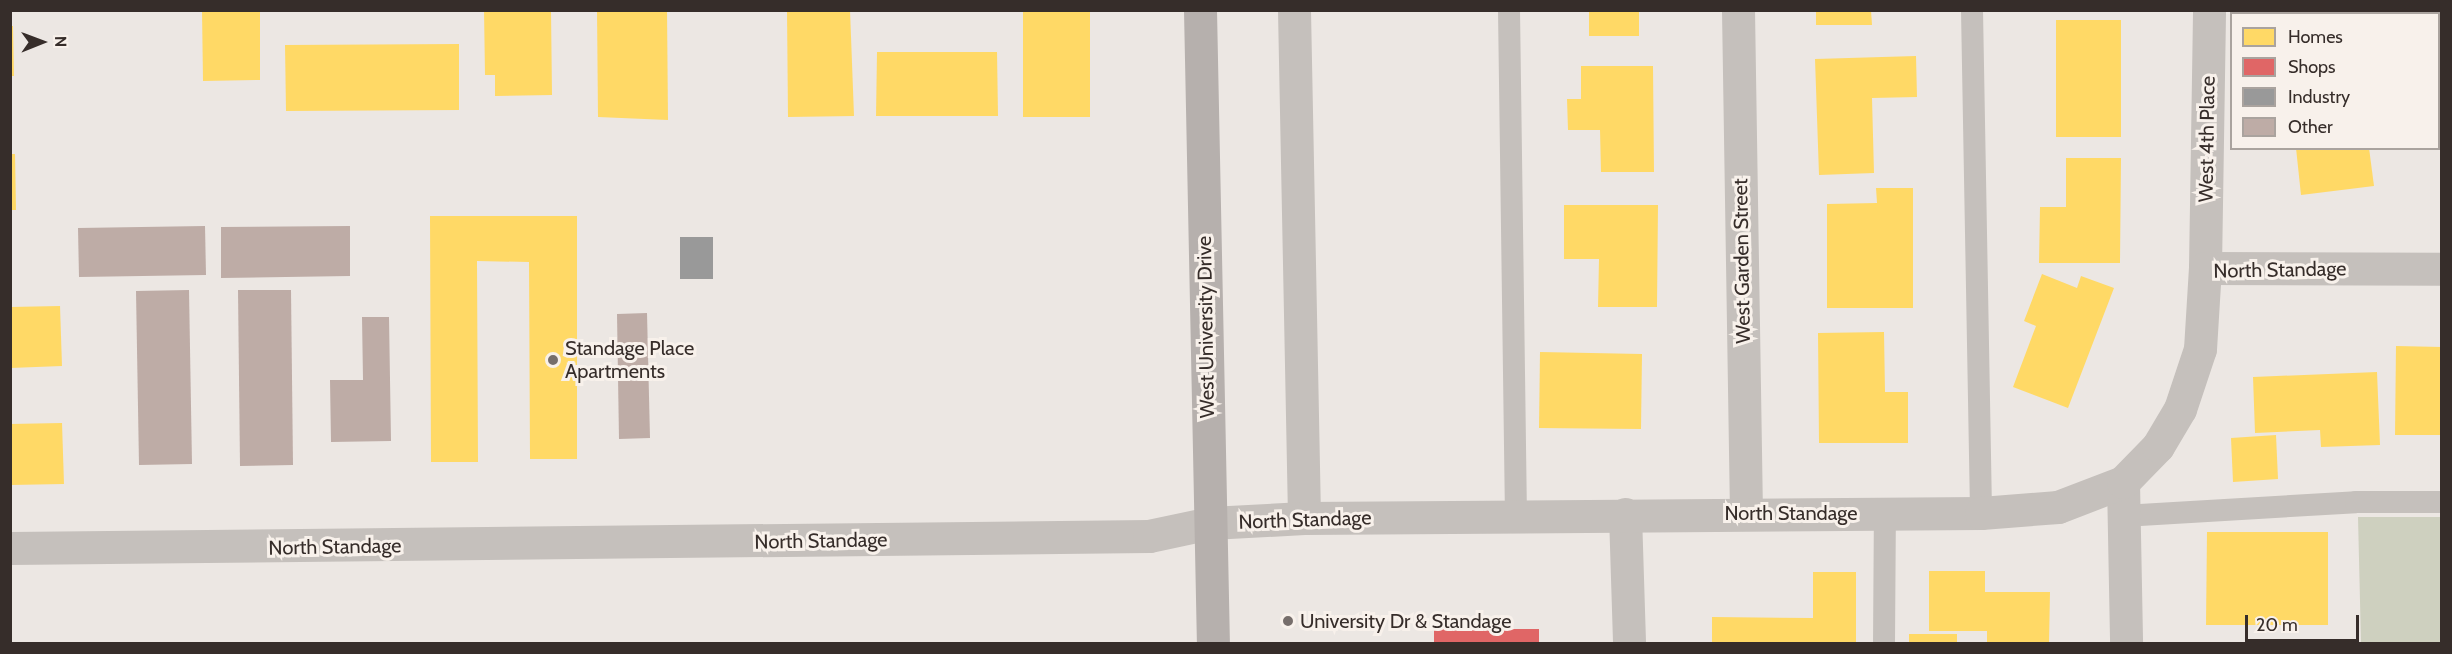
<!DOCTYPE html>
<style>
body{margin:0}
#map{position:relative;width:2452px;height:654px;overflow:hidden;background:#ece7e3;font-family:Cabin,sans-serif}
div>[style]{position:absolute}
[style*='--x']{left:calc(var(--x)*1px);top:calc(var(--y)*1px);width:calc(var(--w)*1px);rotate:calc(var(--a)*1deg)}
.green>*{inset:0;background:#ced0bf}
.homes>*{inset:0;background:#ffd966}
.shops>*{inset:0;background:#e06666}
.industry>*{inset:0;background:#999}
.building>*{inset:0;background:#beaca6}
.service>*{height:22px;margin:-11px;padding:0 11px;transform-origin:11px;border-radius:11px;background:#c5c0bc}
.minor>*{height:33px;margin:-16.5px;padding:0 16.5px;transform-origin:16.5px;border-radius:16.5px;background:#c5c0bc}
.secondary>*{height:33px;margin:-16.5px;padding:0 16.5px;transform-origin:16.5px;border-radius:16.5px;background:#b6b0ad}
.dots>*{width:16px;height:16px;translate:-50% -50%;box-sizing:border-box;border:3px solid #f8f1eb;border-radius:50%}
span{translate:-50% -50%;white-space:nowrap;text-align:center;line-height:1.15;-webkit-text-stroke:6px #f8f1eb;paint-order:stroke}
.street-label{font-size:20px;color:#362d2a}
.poi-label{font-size:20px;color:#362d2a}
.left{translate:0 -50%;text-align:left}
.frame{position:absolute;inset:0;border:12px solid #362d2a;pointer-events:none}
.legend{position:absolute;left:2230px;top:12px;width:210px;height:138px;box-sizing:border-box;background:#f8f1eb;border:2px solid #aaa39e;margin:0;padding:8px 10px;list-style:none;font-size:18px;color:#362d2a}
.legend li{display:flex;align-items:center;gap:12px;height:30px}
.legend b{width:30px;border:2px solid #aaa39e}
.north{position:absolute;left:12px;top:12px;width:60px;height:60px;-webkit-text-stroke:4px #f8f1eb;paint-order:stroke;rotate:89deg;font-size:16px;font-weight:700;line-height:24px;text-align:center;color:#362d2a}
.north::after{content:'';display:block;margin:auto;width:21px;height:27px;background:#362d2a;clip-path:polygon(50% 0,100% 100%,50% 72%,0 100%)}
.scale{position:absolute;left:2245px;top:615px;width:114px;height:27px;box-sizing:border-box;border:3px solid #362d2a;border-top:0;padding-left:8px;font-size:18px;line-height:21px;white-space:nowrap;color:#362d2a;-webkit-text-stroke:4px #f8f1eb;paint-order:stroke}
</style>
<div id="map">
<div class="green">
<div style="clip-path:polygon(2358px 517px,2441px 517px,2441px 643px,2361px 643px)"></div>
</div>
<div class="homes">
<div style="clip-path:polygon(202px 10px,260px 10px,260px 80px,203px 81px)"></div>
<div style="clip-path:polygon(484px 10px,551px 10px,552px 95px,495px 96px,495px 75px,485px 75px)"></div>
<div style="clip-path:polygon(597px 10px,667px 10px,668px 120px,598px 117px)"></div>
<div style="clip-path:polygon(787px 10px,850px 10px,854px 116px,788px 117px)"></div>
<div style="clip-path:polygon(1023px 10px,1090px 10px,1090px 117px,1023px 117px)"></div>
<div style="clip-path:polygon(1589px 10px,1639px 10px,1639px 36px,1589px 36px)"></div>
<div style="clip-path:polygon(1816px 10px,1871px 10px,1872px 25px,1816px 25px)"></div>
<div style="clip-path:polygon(2056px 20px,2121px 20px,2121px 137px,2056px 137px)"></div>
<div style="clip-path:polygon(10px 26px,13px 26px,14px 76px,10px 76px)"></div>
<div style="clip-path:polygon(459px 44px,459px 110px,286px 111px,285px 45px)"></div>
<div style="clip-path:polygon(877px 52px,997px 52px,998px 116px,876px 116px)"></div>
<div style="clip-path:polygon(1916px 56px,1917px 97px,1872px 98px,1874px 173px,1819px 175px,1815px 59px)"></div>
<div style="clip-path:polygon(1581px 66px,1653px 66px,1654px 172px,1601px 172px,1600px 130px,1568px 130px,1567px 99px,1581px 99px)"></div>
<div style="clip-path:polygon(2296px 148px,2369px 148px,2374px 186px,2301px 195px)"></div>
<div style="clip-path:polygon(10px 154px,15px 154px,16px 210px,10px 210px)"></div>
<div style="clip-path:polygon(2066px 158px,2121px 158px,2120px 263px,2039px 263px,2040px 207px,2066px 207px)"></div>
<div style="clip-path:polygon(1876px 188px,1913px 188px,1913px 308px,1827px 308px,1827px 204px,1877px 203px)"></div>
<div style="clip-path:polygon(1564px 205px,1658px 205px,1657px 307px,1598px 307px,1599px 259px,1564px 259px)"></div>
<div style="clip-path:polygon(430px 216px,577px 216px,577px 459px,530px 459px,529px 262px,477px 261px,478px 462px,431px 462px)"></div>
<div style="clip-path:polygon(2042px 274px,2077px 288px,2081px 276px,2114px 288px,2068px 408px,2013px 387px,2036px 326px,2024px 321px)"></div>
<div style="clip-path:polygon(60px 306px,62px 366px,10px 368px,10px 307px)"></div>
<div style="clip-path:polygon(1884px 332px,1885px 392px,1908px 392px,1908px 443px,1819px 443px,1818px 333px)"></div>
<div style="clip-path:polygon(2396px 346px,2442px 347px,2442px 435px,2395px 435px)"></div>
<div style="clip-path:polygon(1540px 352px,1642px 354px,1641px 429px,1539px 428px)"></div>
<div style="clip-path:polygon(2377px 372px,2380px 445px,2321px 447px,2320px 430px,2255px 433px,2253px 377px)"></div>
<div style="clip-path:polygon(62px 423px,64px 484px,10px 485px,10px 424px)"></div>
<div style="clip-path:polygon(2276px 435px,2278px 479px,2233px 482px,2231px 438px)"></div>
<div style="clip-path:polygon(2207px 532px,2328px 532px,2328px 625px,2206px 625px)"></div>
<div style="clip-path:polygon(1929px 571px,1985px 571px,1985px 592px,2050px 592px,2049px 644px,1987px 644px,1987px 631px,1929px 631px)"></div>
<div style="clip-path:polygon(1813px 572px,1856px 572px,1856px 644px,1712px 644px,1712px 617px,1813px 618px)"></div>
<div style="clip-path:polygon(1909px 634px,1957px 634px,1957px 644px,1909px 644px)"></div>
</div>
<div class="shops">
<div style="clip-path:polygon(1434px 629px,1539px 629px,1539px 644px,1434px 644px)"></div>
</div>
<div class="industry">
<div style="clip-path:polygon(680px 237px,713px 237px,713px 279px,680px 279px)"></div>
</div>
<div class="building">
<div style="clip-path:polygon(205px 226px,206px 275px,79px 277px,78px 228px)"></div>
<div style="clip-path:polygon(350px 226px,350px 276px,221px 278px,221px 227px)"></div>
<div style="clip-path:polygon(189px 290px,192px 464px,139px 465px,136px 291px)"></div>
<div style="clip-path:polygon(238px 290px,291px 290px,293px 465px,240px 466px)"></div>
<div style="clip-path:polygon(647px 313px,650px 438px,619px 439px,617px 314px)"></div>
<div style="clip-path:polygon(362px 317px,389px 317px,391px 441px,331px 442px,330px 380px,363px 380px)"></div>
</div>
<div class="service">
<div style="--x:1509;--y:10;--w:505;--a:89.21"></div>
<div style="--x:1972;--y:10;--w:503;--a:88.97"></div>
<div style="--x:2440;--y:10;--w:2;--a:27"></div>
<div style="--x:2123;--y:516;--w:233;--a:-3.4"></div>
<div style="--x:2356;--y:502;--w:86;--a:0"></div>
<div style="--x:1884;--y:644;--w:130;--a:-89.6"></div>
</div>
<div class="minor">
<div style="--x:1294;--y:10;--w:508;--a:88.87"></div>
<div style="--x:1738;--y:10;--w:502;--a:89.09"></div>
<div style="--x:2205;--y:268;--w:258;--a:-89.1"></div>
<div style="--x:2123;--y:482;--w:162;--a:88.9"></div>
<div style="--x:1625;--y:514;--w:130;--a:88.2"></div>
<div style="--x:10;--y:548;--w:1139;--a:-0.6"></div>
<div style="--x:1149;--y:536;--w:62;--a:-12"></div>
<div style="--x:1210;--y:523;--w:94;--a:-3"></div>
<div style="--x:1304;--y:518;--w:677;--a:-0.42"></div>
<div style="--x:1981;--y:513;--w:77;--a:-4.5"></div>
<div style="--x:2058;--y:507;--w:70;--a:-21"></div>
<div style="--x:2123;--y:482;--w:50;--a:-45.8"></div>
<div style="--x:2158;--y:446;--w:43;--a:-59.3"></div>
<div style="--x:2180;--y:409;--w:63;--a:-71.6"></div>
<div style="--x:2200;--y:349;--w:81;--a:-86.5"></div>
<div style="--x:2205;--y:268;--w:237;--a:0.2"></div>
</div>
<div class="secondary">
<div style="--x:1200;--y:10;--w:634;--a:88.83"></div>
</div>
<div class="dots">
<div style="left:553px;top:360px;background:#766e6b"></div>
<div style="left:1288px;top:621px;background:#766e6b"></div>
</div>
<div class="street-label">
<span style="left:2207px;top:139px;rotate:-89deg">West 4th Place</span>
<span style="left:1742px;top:261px;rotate:-91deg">West Garden Street</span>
<span style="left:2280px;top:270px;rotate:-1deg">North Standage</span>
<span style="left:1206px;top:327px;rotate:-91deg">West University Drive</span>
<span style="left:1791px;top:513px">North Standage</span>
<span style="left:1305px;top:520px;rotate:-2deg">North Standage</span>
<span style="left:821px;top:541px;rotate:-1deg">North Standage</span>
<span style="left:335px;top:547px;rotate:-1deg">North Standage</span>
</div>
<div class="poi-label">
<span class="left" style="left:565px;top:360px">Standage Place<br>Apartments</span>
<span class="left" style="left:1300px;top:621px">University Dr &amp; Standage</span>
</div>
<div class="frame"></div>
<ul class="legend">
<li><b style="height:16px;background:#ffd966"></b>Homes</li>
<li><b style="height:16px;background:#e06666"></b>Shops</li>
<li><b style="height:16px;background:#999"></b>Industry</li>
<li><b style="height:16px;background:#beaca6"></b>Other</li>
</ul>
<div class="north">N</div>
<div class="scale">20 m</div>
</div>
